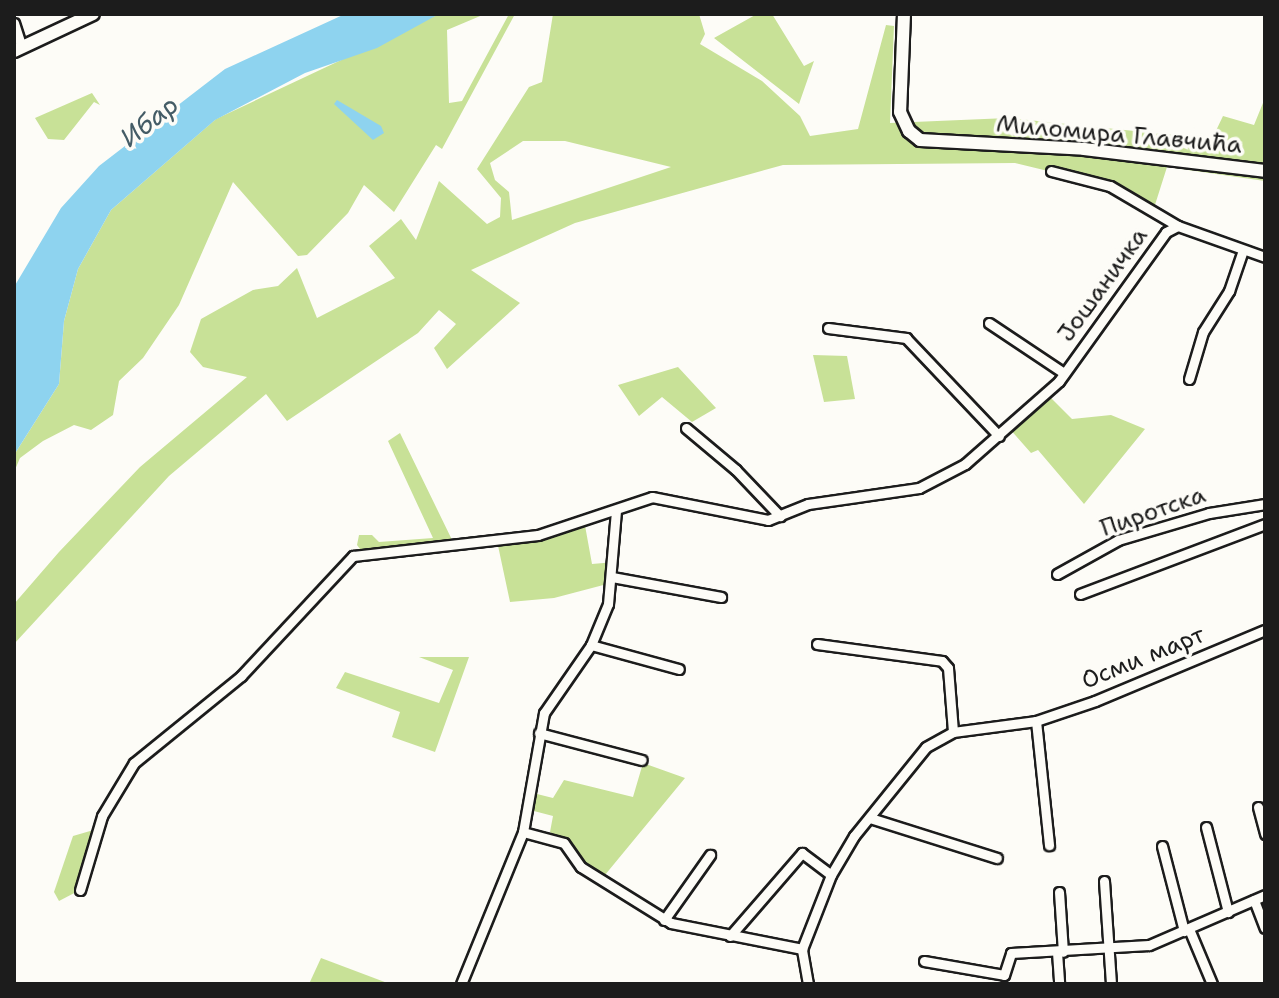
<!DOCTYPE html>
<meta charset="utf-8">
<style>
body{margin:0}
#map{position:relative;width:1279px;height:998px;overflow:hidden;background:#fdfcf7;font-family:"Shantell Sans",sans-serif}
div>[style]{position:absolute}
[style*='--x']{left:calc(var(--x)*1px);top:calc(var(--y)*1px);width:calc(var(--w)*1px);rotate:calc(var(--a)*1deg)}
.green>*{inset:0;background:#c8e197}
.water>*{inset:0;background:#8ed3ef}
.roads{filter:drop-shadow(2px 0 #1c1c1c) drop-shadow(-2px 0 #1c1c1c) drop-shadow(0 2px #1c1c1c) drop-shadow(0 -2px #1c1c1c)}
.street>*{height:9px;margin:-4.5px;padding:0 4.5px;transform-origin:4.5px;border-radius:4.5px;background:#fdfcf7}
.secondary>*{height:12px;margin:-6px;padding:0 6px;transform-origin:6px;border-radius:6px;background:#fdfcf7}
span{translate:-50% -50%;white-space:nowrap;text-align:center;line-height:1.15;-webkit-text-stroke:7px #fdfcf7;paint-order:stroke}
.street-label{font-size:24px;color:#1c1c1c}
.water-label{font-size:26px;color:#445c66;font-style:italic}
.frame{position:absolute;inset:0;border:16px solid #1c1c1c;pointer-events:none}
</style>
<div id="map">
<div class="green">
<div style="clip-path:polygon(439px 14px,485px 14px,447px 30px,449px 103px,462px 101px,509px 14px,515px 14px,442px 149px,436px 145px,394px 212px,364px 185px,348px 213px,307px 255px,298px 256px,233px 182px,179px 305px,143px 358px,119px 381px,113px 415px,91px 430px,74px 425px,43px 441px,20px 458px,14px 472px,14px 455px,59px 384px,64px 321px,78px 269px,111px 210px,216px 119px)"></div>
<div style="clip-path:polygon(evenodd,553px 14px,699px 14px,705px 34px,700px 44px,762px 81px,800px 116px,810px 136px,858px 129px,886px 25px,894px 26px,890px 123px,1008px 118px,1212px 139px,1223px 116px,1254px 125px,1265px 98px,1265px 181px,1167px 167px,1154px 208px,1110px 186px,1015px 163px,783px 165px,575px 223px,471px 270px,520px 303px,447px 369px,434px 348px,456px 324px,439px 310px,418px 333px,287px 421px,266px 394px,169px 476px,14px 644px,14px 604px,59px 552px,140px 467px,247px 377px,203px 367px,190px 352px,201px 319px,253px 290px,278px 286px,297px 268px,317px 318px,395px 278px,369px 246px,401px 219px,416px 240px,439px 181px,487px 224px,500px 217px,501px 198px,477px 169px,529px 87px,542px 82px,553px 14px,523px 141px,565px 141px,671px 167px,512px 220px,509px 192px,495px 180px,490px 163px,523px 141px)"></div>
<div style="clip-path:polygon(757px 14px,772px 14px,804px 66px,814px 61px,799px 104px,714px 38px)"></div>
<div style="clip-path:polygon(92px 93px,100px 105px,94px 102px,64px 140px,48px 139px,35px 118px)"></div>
<div style="clip-path:polygon(813px 355px,847px 356px,855px 399px,824px 402px)"></div>
<div style="clip-path:polygon(678px 367px,716px 408px,692px 422px,662px 397px,639px 416px,618px 385px)"></div>
<div style="clip-path:polygon(1046px 393px,1072px 419px,1111px 415px,1145px 429px,1084px 504px,1038px 450px,1031px 453px,1009px 428px)"></div>
<div style="clip-path:polygon(400px 433px,455px 546px,363px 553px,357px 545px,359px 535px,372px 535px,379px 542px,433px 538px,388px 441px)"></div>
<div style="clip-path:polygon(584px 520px,592px 564px,615px 562px,611px 583px,554px 598px,510px 602px,497px 541px)"></div>
<div style="clip-path:polygon(419px 657px,469px 657px,435px 752px,392px 737px,400px 712px,336px 688px,345px 672px,439px 703px,453px 670px)"></div>
<div style="clip-path:polygon(643px 763px,685px 778px,600px 881px,550px 832px,553px 816px,530px 810px,533px 793px,553px 798px,564px 780px,633px 797px)"></div>
<div style="clip-path:polygon(97px 829px,80px 890px,59px 901px,54px 892px,73px 836px)"></div>
<div style="clip-path:polygon(321px 958px,390px 984px,309px 984px)"></div>
</div>
<div class="water">
<div style="clip-path:polygon(345px 14px,439px 14px,377px 48px,305px 73px,215px 120px,111px 210px,78px 269px,64px 321px,59px 384px,14px 455px,14px 287px,61px 208px,99px 166px,225px 69px)"></div>
<div style="clip-path:polygon(337px 100px,381px 126px,384px 133px,373px 140px,334px 104px)"></div>
</div>
<div class="roads">
<div class="street">
<div style="--x:14;--y:23;--w:25;--a:72"></div>
<div style="--x:1051;--y:171;--w:61;--a:14.3"></div>
<div style="--x:1110;--y:186;--w:79;--a:30.5"></div>
<div style="--x:989;--y:323;--w:90;--a:33.7"></div>
<div style="--x:828;--y:328;--w:79;--a:7.3"></div>
<div style="--x:906;--y:338;--w:135;--a:46.5"></div>
<div style="--x:1189;--y:379;--w:49;--a:-73.4"></div>
<div style="--x:1203;--y:332;--w:49;--a:-57.6"></div>
<div style="--x:1229;--y:291;--w:43;--a:-71.1"></div>
<div style="--x:686;--y:428;--w:65;--a:40"></div>
<div style="--x:736;--y:470;--w:64;--a:46.3"></div>
<div style="--x:1057;--y:574;--w:70;--a:-29.1"></div>
<div style="--x:1118;--y:540;--w:95;--a:-16.5"></div>
<div style="--x:1209;--y:513;--w:57;--a:-9.1"></div>
<div style="--x:612;--y:577;--w:111;--a:10.4"></div>
<div style="--x:1080;--y:594;--w:198;--a:-20.7"></div>
<div style="--x:817;--y:644;--w:126;--a:7.7"></div>
<div style="--x:942;--y:661;--w:9;--a:49"></div>
<div style="--x:948;--y:668;--w:64;--a:85.5"></div>
<div style="--x:591;--y:645;--w:91;--a:15.3"></div>
<div style="--x:1036;--y:721;--w:125;--a:84"></div>
<div style="--x:539;--y:733;--w:106;--a:14.7"></div>
<div style="--x:1258;--y:807;--w:28;--a:75"></div>
<div style="--x:870;--y:818;--w:133;--a:17.5"></div>
<div style="--x:1206;--y:827;--w:88;--a:75.5"></div>
<div style="--x:523;--y:832;--w:42;--a:15"></div>
<div style="--x:564;--y:843;--w:29;--a:55"></div>
<div style="--x:581;--y:867;--w:106;--a:31.9"></div>
<div style="--x:671;--y:923;--w:134;--a:11.2"></div>
<div style="--x:1162;--y:846;--w:88;--a:75.5"></div>
<div style="--x:1104;--y:881;--w:103;--a:86.1"></div>
<div style="--x:80;--y:890;--w:77;--a:-73.4"></div>
<div style="--x:102;--y:816;--w:62;--a:-58.9"></div>
<div style="--x:134;--y:763;--w:138;--a:-39.1"></div>
<div style="--x:241;--y:676;--w:164;--a:-47"></div>
<div style="--x:353;--y:556;--w:186;--a:-6.5"></div>
<div style="--x:538;--y:535;--w:120;--a:-18.4"></div>
<div style="--x:652;--y:497;--w:118;--a:11.2"></div>
<div style="--x:768;--y:520;--w:43;--a:-21.8"></div>
<div style="--x:808;--y:504;--w:112;--a:-8.2"></div>
<div style="--x:919;--y:488;--w:52;--a:-27.6"></div>
<div style="--x:965;--y:464;--w:125;--a:-41.4"></div>
<div style="--x:1059;--y:381;--w:183;--a:-54.3"></div>
<div style="--x:1166;--y:232;--w:13;--a:-27"></div>
<div style="--x:1178;--y:226;--w:92;--a:19.6"></div>
<div style="--x:1059;--y:892;--w:60;--a:86.2"></div>
<div style="--x:1254;--y:900;--w:30;--a:69"></div>
<div style="--x:664;--y:920;--w:80;--a:-54.7"></div>
<div style="--x:1189;--y:929;--w:60;--a:67.3"></div>
<div style="--x:730;--y:936;--w:110;--a:-49.1"></div>
<div style="--x:802;--y:853;--w:36;--a:37"></div>
<div style="--x:1057;--y:952;--w:32;--a:86"></div>
<div style="--x:924;--y:961;--w:81;--a:9.9"></div>
<div style="--x:1004;--y:975;--w:23;--a:-72"></div>
<div style="--x:1011;--y:953;--w:138;--a:-3.3"></div>
<div style="--x:1149;--y:945;--w:126;--a:-23.3"></div>
<div style="--x:461;--y:984;--w:164;--a:-67.8"></div>
<div style="--x:523;--y:832;--w:121;--a:-80"></div>
<div style="--x:544;--y:713;--w:83;--a:-55.3"></div>
<div style="--x:591;--y:645;--w:44;--a:-67.5"></div>
<div style="--x:608;--y:604;--w:94;--a:-85.1"></div>
<div style="--x:808;--y:984;--w:36;--a:-100"></div>
<div style="--x:802;--y:949;--w:79;--a:-68.6"></div>
<div style="--x:831;--y:875;--w:45;--a:-59.5"></div>
<div style="--x:854;--y:836;--w:114;--a:-51"></div>
<div style="--x:926;--y:747;--w:31;--a:-29"></div>
<div style="--x:953;--y:732;--w:84;--a:-7.5"></div>
<div style="--x:1036;--y:721;--w:62;--a:-18.7"></div>
<div style="--x:1095;--y:701;--w:184;--a:-22.7"></div>
</div>
<div class="secondary">
<div style="--x:904;--y:14;--w:98;--a:92.3"></div>
<div style="--x:900;--y:112;--w:21;--a:65"></div>
<div style="--x:909;--y:131;--w:14;--a:39"></div>
<div style="--x:920;--y:140;--w:164;--a:3.1"></div>
<div style="--x:1084;--y:149;--w:182;--a:6.9"></div>
<div style="--x:14;--y:51;--w:87;--a:-25.1"></div>
</div>
</div>
<div class="street-label">
<span style="left:1119px;top:135px;rotate:5deg">Миломира Главчића</span>
<span style="left:1103px;top:285px;rotate:-54deg">Јошаничка</span>
<span style="left:1153px;top:512px;rotate:-19deg">Пиротска</span>
<span style="left:1143px;top:658px;rotate:-22deg">Осми март</span>
</div>
<div class="water-label">
<span style="left:149px;top:121px;rotate:-38deg">Ибар</span>
</div>
<div class="frame"></div>
</div>
